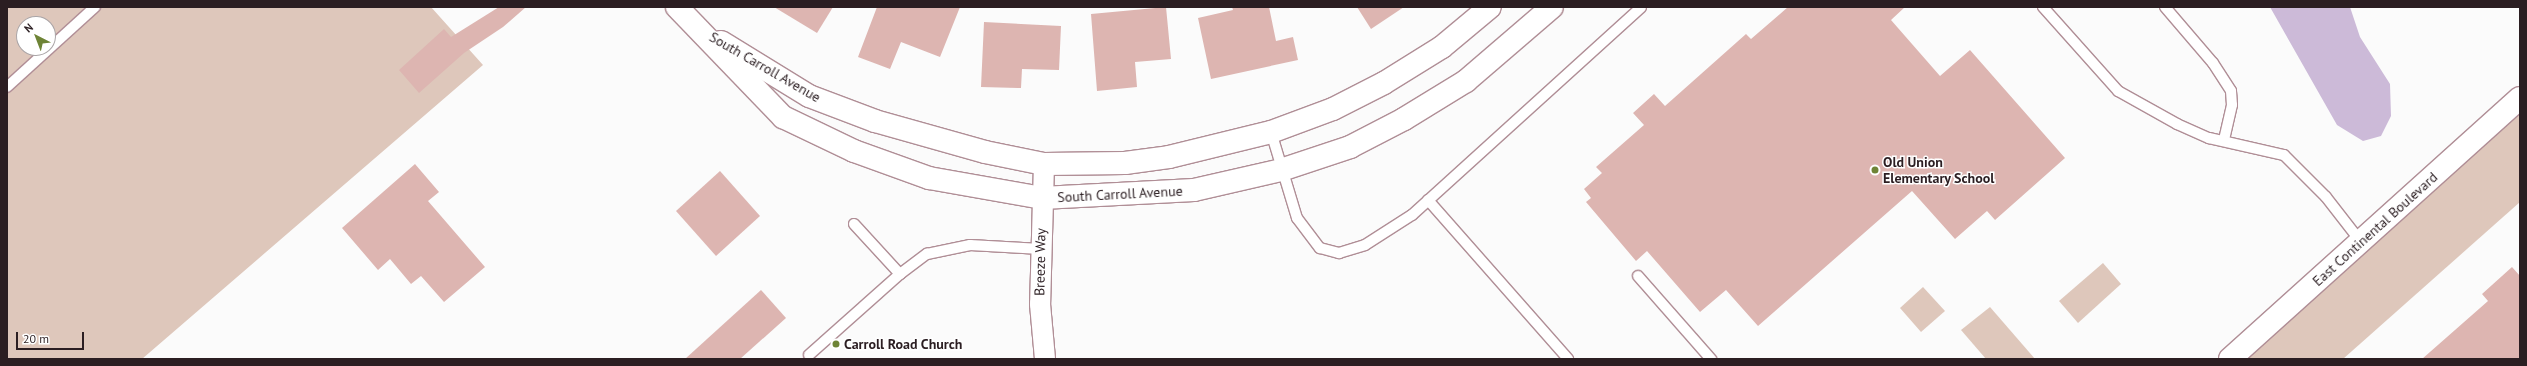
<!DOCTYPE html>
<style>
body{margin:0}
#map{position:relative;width:2527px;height:366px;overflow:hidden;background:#fbfbfb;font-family:"PT Sans",sans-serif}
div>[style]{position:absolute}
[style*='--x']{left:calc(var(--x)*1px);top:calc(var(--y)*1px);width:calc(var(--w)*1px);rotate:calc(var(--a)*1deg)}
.green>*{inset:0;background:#dec7bb}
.water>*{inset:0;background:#ccbad8}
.building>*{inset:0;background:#ddb5b1}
.roads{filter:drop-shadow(1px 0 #b08e96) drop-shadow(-1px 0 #b08e96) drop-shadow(0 1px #b08e96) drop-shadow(0 -1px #b08e96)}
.lane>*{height:10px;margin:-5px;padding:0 5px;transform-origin:5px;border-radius:5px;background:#fff}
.street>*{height:20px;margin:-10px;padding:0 10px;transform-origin:10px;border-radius:10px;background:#fff}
.secondary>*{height:22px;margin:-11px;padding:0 11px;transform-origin:11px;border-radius:11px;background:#fff}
.dots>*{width:11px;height:11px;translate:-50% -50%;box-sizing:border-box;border:2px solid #fff;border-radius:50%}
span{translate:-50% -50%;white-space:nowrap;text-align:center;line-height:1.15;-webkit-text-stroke:3px #fff;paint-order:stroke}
.street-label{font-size:14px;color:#2b1e22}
.poi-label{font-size:14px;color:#2b1e22;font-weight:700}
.left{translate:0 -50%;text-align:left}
.frame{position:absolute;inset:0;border:8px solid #2b1e22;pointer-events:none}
.north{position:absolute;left:16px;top:16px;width:40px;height:40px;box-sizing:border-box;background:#fff;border:1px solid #aaa5a7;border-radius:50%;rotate:318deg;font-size:11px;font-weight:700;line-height:16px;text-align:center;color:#2b1e22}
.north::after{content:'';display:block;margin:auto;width:14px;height:18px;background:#6e8436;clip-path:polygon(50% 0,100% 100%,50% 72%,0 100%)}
.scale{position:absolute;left:16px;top:332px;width:68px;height:18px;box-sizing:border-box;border:2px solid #2b1e22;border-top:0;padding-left:5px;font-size:12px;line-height:14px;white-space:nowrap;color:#2b1e22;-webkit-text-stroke:3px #fff;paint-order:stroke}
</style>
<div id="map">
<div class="green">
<div style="clip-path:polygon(evenodd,7px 7px,431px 7px,483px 65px,142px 359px,7px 359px,7px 7px,24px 24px,48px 24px,48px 48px,24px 48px,24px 24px)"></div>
<div style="clip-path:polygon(2520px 113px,2520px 202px,2343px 359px,2244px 359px)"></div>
<div style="clip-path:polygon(2103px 263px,2121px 284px,2078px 323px,2059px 301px)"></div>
<div style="clip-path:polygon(1923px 287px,1945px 311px,1921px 332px,1900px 308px)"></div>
<div style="clip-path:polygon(1990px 307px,2035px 359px,1986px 359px,1961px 330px)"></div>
</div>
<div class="water">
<div style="clip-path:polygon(2270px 7px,2350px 7px,2360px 37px,2390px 84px,2391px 116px,2381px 136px,2363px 141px,2337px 125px)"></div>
</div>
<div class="building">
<div style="clip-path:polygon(499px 7px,526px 7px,503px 27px,464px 53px,419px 93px,399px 70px,444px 29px,451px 37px)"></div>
<div style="clip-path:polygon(774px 7px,833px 7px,817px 33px)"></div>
<div style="clip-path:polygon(877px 7px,960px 7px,940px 57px,901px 42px,890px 69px,858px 57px)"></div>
<div style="clip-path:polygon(1166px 7px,1171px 59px,1135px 62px,1137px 87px,1097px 91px,1091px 14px)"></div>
<div style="clip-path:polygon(1232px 7px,1269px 7px,1276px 41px,1293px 37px,1298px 60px,1211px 79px,1198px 18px,1233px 10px)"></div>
<div style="clip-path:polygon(1357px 7px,1404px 7px,1371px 29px)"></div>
<div style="clip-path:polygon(1788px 7px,1905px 7px,1891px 20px,1940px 76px,1970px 50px,2065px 158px,1995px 220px,1987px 211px,1955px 239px,1912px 191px,1758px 326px,1726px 290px,1700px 312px,1647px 251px,1636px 261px,1586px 202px,1591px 198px,1584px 189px,1602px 173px,1596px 167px,1644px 125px,1633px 113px,1654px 94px,1665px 106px,1746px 34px,1751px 39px)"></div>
<div style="clip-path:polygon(984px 22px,1061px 26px,1059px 70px,1022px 69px,1021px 88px,981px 87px)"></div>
<div style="clip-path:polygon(415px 164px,439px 192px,428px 201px,485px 267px,444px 302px,421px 276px,411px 284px,390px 259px,378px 270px,342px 228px)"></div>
<div style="clip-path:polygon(720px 171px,760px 216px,716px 256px,676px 211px)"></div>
<div style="clip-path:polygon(2512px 267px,2520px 276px,2520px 359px,2422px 359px,2488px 301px,2482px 294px)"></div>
<div style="clip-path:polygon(761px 290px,786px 318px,740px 359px,685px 359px)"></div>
</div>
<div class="roads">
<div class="lane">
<div style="--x:2043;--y:7;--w:113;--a:48.2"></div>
<div style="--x:2118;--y:91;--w:68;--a:29.2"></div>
<div style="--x:2177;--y:124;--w:35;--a:24"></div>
<div style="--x:2209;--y:138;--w:77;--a:12.8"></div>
<div style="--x:2284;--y:155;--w:59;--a:45"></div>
<div style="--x:2326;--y:197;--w:57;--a:52.1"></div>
<div style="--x:2165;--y:7;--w:74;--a:49.4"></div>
<div style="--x:2213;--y:63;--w:33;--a:57"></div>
<div style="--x:2231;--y:91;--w:14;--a:86"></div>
<div style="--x:2232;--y:105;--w:37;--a:103"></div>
<div style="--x:7;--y:87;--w:119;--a:-42.3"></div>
<div style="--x:1271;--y:132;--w:90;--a:73.2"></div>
<div style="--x:1297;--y:218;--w:38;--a:53"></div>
<div style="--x:1320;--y:248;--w:20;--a:15"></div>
<div style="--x:1339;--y:253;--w:27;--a:-17"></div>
<div style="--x:1365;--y:245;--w:56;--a:-32.6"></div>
<div style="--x:1412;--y:215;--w:309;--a:-42.2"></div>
<div style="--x:1428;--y:200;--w:212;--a:48.6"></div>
<div style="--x:854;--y:224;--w:68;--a:47.4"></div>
<div style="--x:900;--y:274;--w:34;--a:-37"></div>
<div style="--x:927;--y:254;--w:44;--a:-11.8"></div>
<div style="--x:970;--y:245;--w:71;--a:3.2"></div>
<div style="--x:1638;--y:276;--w:111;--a:48.7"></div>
<div style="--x:809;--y:355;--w:122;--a:-41.7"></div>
</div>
<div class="street">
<div style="--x:1044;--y:164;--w:140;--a:91.6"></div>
<div style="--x:1040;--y:304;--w:55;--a:84.8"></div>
</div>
<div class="secondary">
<div style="--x:677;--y:7;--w:153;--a:46.1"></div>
<div style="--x:783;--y:117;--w:79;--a:25.6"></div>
<div style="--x:854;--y:151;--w:80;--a:19.8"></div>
<div style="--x:929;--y:178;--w:115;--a:10"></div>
<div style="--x:1042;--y:198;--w:152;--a:-3"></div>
<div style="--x:1194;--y:190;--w:89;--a:-12.9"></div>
<div style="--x:1281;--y:170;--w:73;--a:-18.4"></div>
<div style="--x:1350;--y:147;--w:61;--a:-27.4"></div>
<div style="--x:1404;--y:119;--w:73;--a:-31.5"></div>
<div style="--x:1466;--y:81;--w:113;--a:-40.7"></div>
<div style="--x:721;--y:42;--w:103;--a:31.5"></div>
<div style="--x:809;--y:96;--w:71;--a:20.7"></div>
<div style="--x:875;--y:121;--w:114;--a:15.7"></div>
<div style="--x:985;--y:152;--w:60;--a:11.5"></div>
<div style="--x:1044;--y:164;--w:81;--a:-0.7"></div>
<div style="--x:1125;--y:163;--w:44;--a:-7.8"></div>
<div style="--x:1169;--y:157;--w:105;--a:-13.8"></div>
<div style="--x:1271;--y:132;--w:66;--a:-20.4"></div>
<div style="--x:1333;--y:109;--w:57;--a:-27"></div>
<div style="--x:1384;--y:83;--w:68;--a:-31.8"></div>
<div style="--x:1442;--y:47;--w:62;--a:-39.8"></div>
<div style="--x:2230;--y:359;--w:390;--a:-42"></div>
</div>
</div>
<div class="dots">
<div style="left:1875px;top:170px;background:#6e8436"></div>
<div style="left:836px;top:344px;background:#6e8436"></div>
</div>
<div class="street-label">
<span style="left:765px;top:67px;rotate:30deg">South Carroll Avenue</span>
<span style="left:1120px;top:194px;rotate:-3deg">South Carroll Avenue</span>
<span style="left:2375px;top:229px;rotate:-42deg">East Continental Boulevard</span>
<span style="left:1040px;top:262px;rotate:-89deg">Breeze Way</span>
</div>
<div class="poi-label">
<span class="left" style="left:1883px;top:170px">Old Union<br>Elementary School</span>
<span class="left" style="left:844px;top:344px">Carroll Road Church</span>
</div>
<div class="frame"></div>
<div class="north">N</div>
<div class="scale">20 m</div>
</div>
